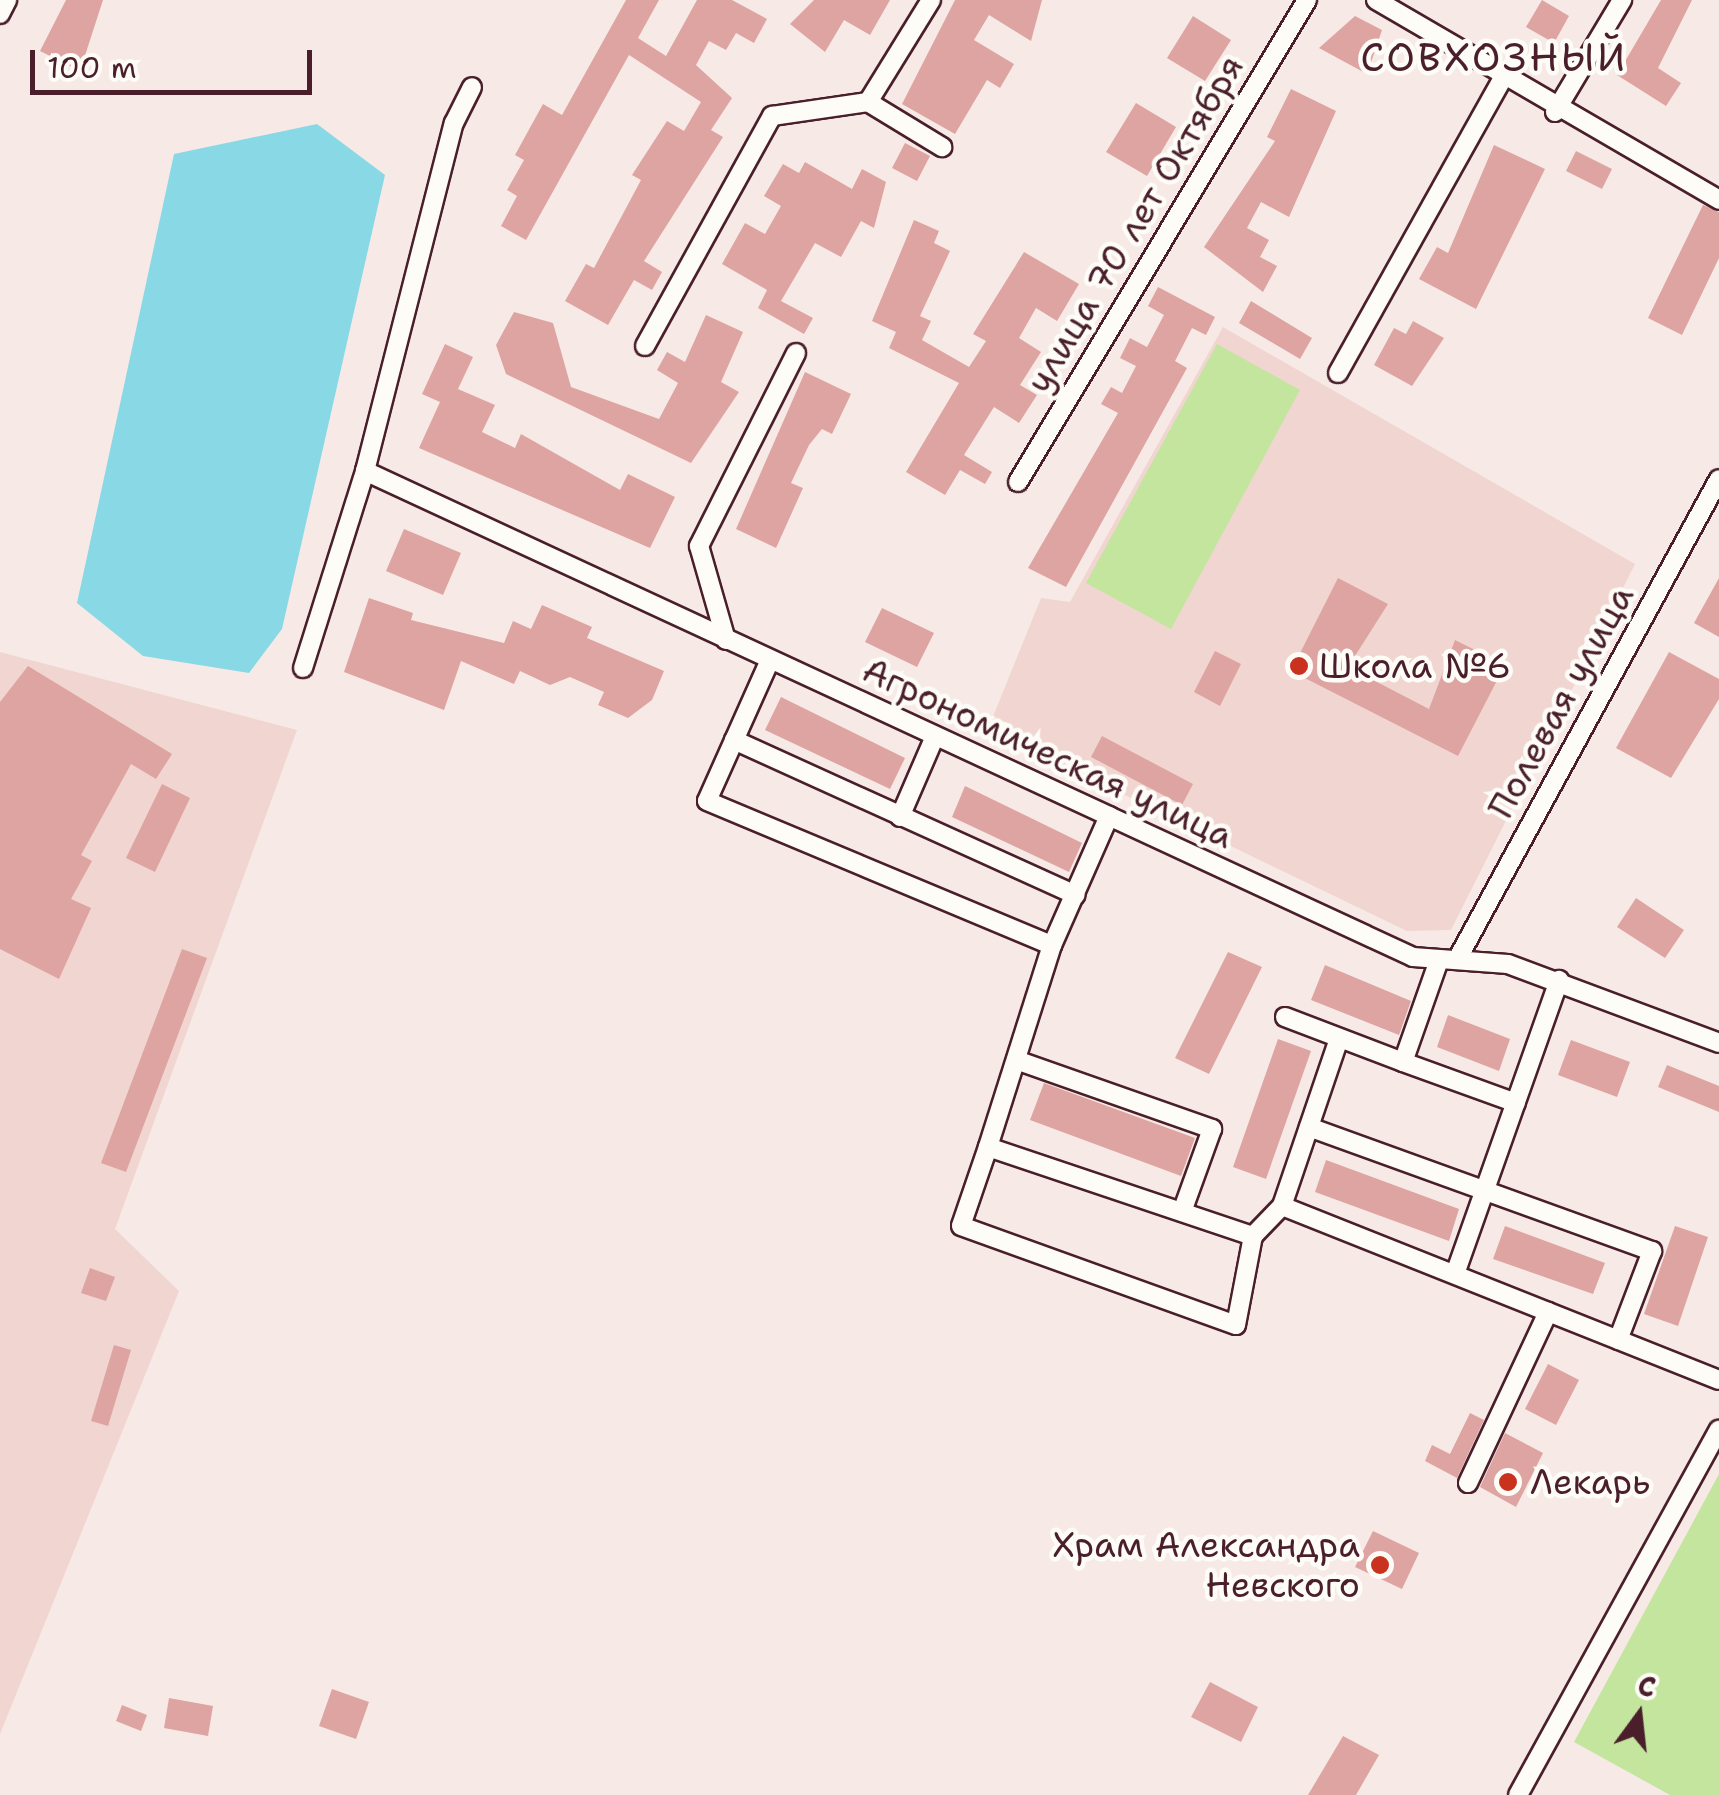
<!DOCTYPE html>
<meta charset="utf-8">
<style>
body{margin:0}
#map{position:relative;width:1719px;height:1795px;overflow:hidden;background:#f7eae6;font-family:"Shantell Sans",sans-serif}
div>[style]{position:absolute}
[style*='--x']{left:calc(var(--x)*1px);top:calc(var(--y)*1px);width:calc(var(--w)*1px);rotate:calc(var(--a)*1deg)}
.built>*{inset:0;background:#f0d5d1}
.green>*{inset:0;background:#c3e59e}
.water>*{inset:0;background:#89d8e6}
.building>*{inset:0;background:#dea4a1}
.roads{filter:drop-shadow(2px 0 #4a1f2b) drop-shadow(-2px 0 #4a1f2b) drop-shadow(0 2px #4a1f2b) drop-shadow(0 -2px #4a1f2b)}
.minor>*{height:18px;margin:-9px;padding:0 9px;transform-origin:9px;border-radius:9px;background:#fdfcf7}
.dots>*{width:28px;height:28px;translate:-50% -50%;box-sizing:border-box;border:5px solid #fdfcf7;border-radius:50%}
span{translate:-50% -50%;white-space:nowrap;text-align:center;line-height:1.15;-webkit-text-stroke:9px #fdfcf7;paint-order:stroke}
.street-label{font-size:35px;color:#4a1f2b}
.poi-label{font-size:35px;color:#4a1f2b}
.left{translate:0 -50%;text-align:left}
.right{translate:-100% -50%;text-align:right}
.quarter-label{font-size:40px;color:#4a1f2b;letter-spacing:2.5px}
.north{position:absolute;left:1589px;top:1665px;width:100px;height:100px;-webkit-text-stroke:8px #fdfcf7;paint-order:stroke;rotate:15deg;font-size:28px;font-weight:700;line-height:40px;text-align:center;color:#4a1f2b}
.north::after{content:'';display:block;margin:auto;width:35px;height:45px;background:#4a1f2b;clip-path:polygon(50% 0,100% 100%,50% 72%,0 100%)}
.scale{position:absolute;left:30px;top:50px;width:282px;height:45px;box-sizing:border-box;border:5px solid #4a1f2b;border-top:0;padding-left:12px;font-size:30px;line-height:35px;white-space:nowrap;color:#4a1f2b;-webkit-text-stroke:8px #fdfcf7;paint-order:stroke}
</style>
<div id="map">
<div class="built">
<div style="clip-path:polygon(1223px 327px,1635px 564px,1451px 930px,1407px 931px,988px 729px,1041px 598px,1070px 602px)"></div>
<div style="clip-path:polygon(0 652px,297px 730px,115px 1229px,179px 1291px,0 1734px)"></div>
</div>
<div class="green">
<div style="clip-path:polygon(1217px 344px,1300px 390px,1171px 629px,1086px 583px)"></div>
<div style="clip-path:polygon(1719px 1474px,1719px 1795px,1670px 1795px,1574px 1742px)"></div>
</div>
<div class="water">
<div style="clip-path:polygon(317px 124px,385px 175px,282px 629px,249px 673px,143px 656px,77px 603px,174px 154px)"></div>
</div>
<div class="building">
<div style="clip-path:polygon(66px 0,103px 0,80px 71px,40px 51px)"></div>
<div style="clip-path:polygon(626px 0,659px 0,638px 38px,666px 56px,697px 0,732px 0,767px 19px,754px 43px,736px 33px,726px 50px,709px 41px,696px 65px,732px 98px,711px 130px,723px 137px,644px 261px,662px 272px,652px 290px,634px 280px,608px 325px,565px 301px,586px 264px,594px 268px,641px 180px,632px 175px,667px 121px,684px 131px,701px 102px,629px 55px,526px 240px,501px 226px,517px 196px,507px 190px,524px 160px,515px 155px,543px 104px,562px 115px)"></div>
<div style="clip-path:polygon(814px 0,890px 0,870px 35px,844px 20px,825px 52px,790px 24px)"></div>
<div style="clip-path:polygon(955px 0,1042px 0,1031px 41px,989px 15px,974px 40px,1014px 64px,1000px 88px,987px 80px,955px 134px,902px 104px)"></div>
<div style="clip-path:polygon(1542px 0,1569px 16px,1554px 43px,1526px 27px)"></div>
<div style="clip-path:polygon(1661px 0,1692px 0,1658px 68px,1681px 83px,1666px 106px,1617px 75px)"></div>
<div style="clip-path:polygon(1193px 16px,1231px 40px,1205px 81px,1167px 58px)"></div>
<div style="clip-path:polygon(1355px 16px,1382px 30px,1367px 74px,1319px 48px)"></div>
<div style="clip-path:polygon(1291px 89px,1336px 111px,1289px 217px,1261px 202px,1247px 228px,1269px 240px,1260px 257px,1277px 266px,1263px 292px,1204px 247px,1275px 141px,1267px 137px)"></div>
<div style="clip-path:polygon(1136px 103px,1176px 127px,1147px 176px,1106px 152px)"></div>
<div style="clip-path:polygon(905px 143px,930px 156px,917px 181px,892px 168px)"></div>
<div style="clip-path:polygon(1494px 145px,1545px 169px,1476px 309px,1419px 279px,1437px 247px,1448px 253px)"></div>
<div style="clip-path:polygon(1576px 151px,1612px 169px,1602px 189px,1566px 171px)"></div>
<div style="clip-path:polygon(805px 162px,852px 189px,862px 169px,886px 182px,874px 228px,861px 221px,841px 257px,815px 243px,781px 301px,813px 318px,804px 334px,758px 308px,767px 290px,722px 264px,745px 223px,765px 234px,781px 206px,764px 196px,783px 164px,799px 173px)"></div>
<div style="clip-path:polygon(1703px 205px,1719px 212px,1719px 258px,1682px 335px,1648px 318px)"></div>
<div style="clip-path:polygon(914px 220px,939px 231px,934px 243px,950px 251px,920px 316px,931px 321px,922px 340px,969px 367px,986px 341px,973px 334px,1024px 252px,1079px 284px,1057px 321px,1036px 308px,1019px 338px,1041px 352px,1020px 385px,1037px 395px,1019px 423px,994px 407px,964px 455px,992px 472px,985px 484px,960px 470px,945px 495px,906px 472px,959px 383px,889px 348px,896px 332px,872px 321px)"></div>
<div style="clip-path:polygon(1158px 287px,1215px 317px,1206px 335px,1192px 328px,1175px 361px,1187px 368px,1066px 587px,1028px 568px,1118px 413px,1101px 404px,1111px 387px,1122px 393px,1136px 366px,1120px 358px,1130px 338px,1147px 347px,1164px 315px,1148px 306px)"></div>
<div style="clip-path:polygon(1251px 301px,1312px 338px,1300px 359px,1239px 323px)"></div>
<div style="clip-path:polygon(514px 312px,553px 323px,571px 387px,659px 419px,678px 383px,657px 370px,667px 352px,685px 362px,706px 315px,743px 332px,721px 382px,739px 392px,691px 463px,506px 374px,496px 345px)"></div>
<div style="clip-path:polygon(1413px 321px,1444px 338px,1412px 386px,1374px 365px,1394px 328px,1406px 334px)"></div>
<div style="clip-path:polygon(445px 344px,473px 357px,458px 389px,495px 405px,482px 432px,515px 448px,521px 434px,620px 490px,628px 474px,675px 497px,650px 548px,419px 448px,440px 402px,422px 394px)"></div>
<div style="clip-path:polygon(805px 372px,851px 394px,832px 434px,822px 429px,809px 445px,791px 483px,803px 488px,776px 548px,736px 529px)"></div>
<div style="clip-path:polygon(404px 529px,461px 553px,443px 595px,386px 571px)"></div>
<div style="clip-path:polygon(1338px 578px,1388px 604px,1348px 667px,1429px 709px,1455px 640px,1505px 665px,1458px 756px,1291px 671px)"></div>
<div style="clip-path:polygon(1719px 578px,1719px 637px,1694px 623px)"></div>
<div style="clip-path:polygon(369px 598px,413px 613px,411px 620px,504px 643px,513px 621px,531px 629px,542px 605px,592px 627px,587px 638px,664px 671px,652px 700px,628px 718px,598px 705px,604px 692px,570px 677px,550px 685px,520px 671px,514px 684px,461px 661px,444px 710px,344px 672px)"></div>
<div style="clip-path:polygon(882px 608px,934px 633px,917px 667px,865px 642px)"></div>
<div style="clip-path:polygon(1215px 651px,1241px 664px,1220px 706px,1194px 692px)"></div>
<div style="clip-path:polygon(1669px 652px,1719px 679px,1719px 699px,1671px 778px,1616px 748px)"></div>
<div style="clip-path:polygon(28px 666px,172px 754px,156px 779px,131px 764px,81px 855px,92px 861px,71px 899px,91px 908px,59px 979px,0 949px,0 702px)"></div>
<div style="clip-path:polygon(781px 697px,905px 758px,890px 789px,765px 730px)"></div>
<div style="clip-path:polygon(1102px 736px,1193px 784px,1182px 805px,1091px 757px)"></div>
<div style="clip-path:polygon(162px 784px,190px 798px,155px 872px,126px 858px)"></div>
<div style="clip-path:polygon(965px 786px,1082px 843px,1069px 872px,952px 817px)"></div>
<div style="clip-path:polygon(1636px 898px,1684px 930px,1665px 958px,1617px 927px)"></div>
<div style="clip-path:polygon(182px 949px,207px 958px,126px 1172px,101px 1163px)"></div>
<div style="clip-path:polygon(1228px 952px,1262px 967px,1209px 1074px,1175px 1058px)"></div>
<div style="clip-path:polygon(1325px 965px,1411px 1001px,1399px 1035px,1311px 1000px)"></div>
<div style="clip-path:polygon(1448px 1015px,1510px 1039px,1499px 1071px,1437px 1047px)"></div>
<div style="clip-path:polygon(1278px 1039px,1311px 1051px,1266px 1179px,1233px 1167px)"></div>
<div style="clip-path:polygon(1571px 1040px,1630px 1062px,1617px 1097px,1558px 1075px)"></div>
<div style="clip-path:polygon(1667px 1065px,1719px 1086px,1719px 1112px,1658px 1087px)"></div>
<div style="clip-path:polygon(1044px 1083px,1195px 1138px,1181px 1176px,1030px 1120px)"></div>
<div style="clip-path:polygon(1326px 1160px,1459px 1209px,1449px 1241px,1315px 1192px)"></div>
<div style="clip-path:polygon(1505px 1226px,1605px 1263px,1593px 1294px,1493px 1259px)"></div>
<div style="clip-path:polygon(1675px 1226px,1708px 1237px,1678px 1326px,1644px 1314px)"></div>
<div style="clip-path:polygon(90px 1268px,115px 1277px,106px 1301px,81px 1293px)"></div>
<div style="clip-path:polygon(114px 1345px,131px 1350px,108px 1426px,91px 1421px)"></div>
<div style="clip-path:polygon(1548px 1364px,1579px 1380px,1556px 1425px,1525px 1409px)"></div>
<div style="clip-path:polygon(1470px 1413px,1484px 1420px,1457px 1478px,1425px 1461px,1432px 1445px,1450px 1454px)"></div>
<div style="clip-path:polygon(1505px 1433px,1543px 1453px,1516px 1507px,1480px 1487px)"></div>
<div style="clip-path:polygon(1373px 1531px,1419px 1553px,1402px 1589px,1355px 1567px)"></div>
<div style="clip-path:polygon(1210px 1682px,1258px 1707px,1241px 1742px,1191px 1717px)"></div>
<div style="clip-path:polygon(332px 1689px,369px 1702px,356px 1739px,319px 1726px)"></div>
<div style="clip-path:polygon(169px 1698px,213px 1706px,208px 1736px,164px 1728px)"></div>
<div style="clip-path:polygon(122px 1705px,147px 1715px,141px 1731px,116px 1721px)"></div>
<div style="clip-path:polygon(1343px 1736px,1379px 1755px,1356px 1795px,1308px 1795px)"></div>
</div>
<div class="roads">
<div class="minor">
<div style="--x:1376;--y:0;--w:397;--a:30.2"></div>
<div style="--x:0;--y:14;--w:16;--a:-63"></div>
<div style="--x:868;--y:102;--w:120;--a:-58.3"></div>
<div style="--x:1555;--y:112;--w:131;--a:-59.1"></div>
<div style="--x:645;--y:346;--w:263;--a:-61.1"></div>
<div style="--x:772;--y:116;--w:97;--a:-8.3"></div>
<div style="--x:868;--y:102;--w:87;--a:31.3"></div>
<div style="--x:1338;--y:373;--w:336;--a:-60.8"></div>
<div style="--x:365;--y:471;--w:1155;--a:24.88"></div>
<div style="--x:1413;--y:957;--w:95;--a:4.2"></div>
<div style="--x:1508;--y:964;--w:225;--a:20.5"></div>
<div style="--x:1018;--y:482;--w:562;--a:-59.05"></div>
<div style="--x:726;--y:640;--w:98;--a:-106"></div>
<div style="--x:699;--y:546;--w:216;--a:-63.3"></div>
<div style="--x:770;--y:660;--w:154;--a:114.1"></div>
<div style="--x:707;--y:801;--w:374;--a:22.7"></div>
<div style="--x:303;--y:668;--w:207;--a:-72.5"></div>
<div style="--x:365;--y:471;--w:359;--a:-75.7"></div>
<div style="--x:454;--y:123;--w:40;--a:-63.4"></div>
<div style="--x:734;--y:740;--w:375;--a:24.4"></div>
<div style="--x:1109;--y:816;--w:141;--a:113.8"></div>
<div style="--x:1052;--y:945;--w:212;--a:107.6"></div>
<div style="--x:988;--y:1147;--w:280;--a:18.6"></div>
<div style="--x:1253;--y:1236;--w:42;--a:-46"></div>
<div style="--x:1282;--y:1206;--w:176;--a:-71.2"></div>
<div style="--x:900;--y:817;--w:88;--a:-66.6"></div>
<div style="--x:1459;--y:956;--w:543;--a:-61.41"></div>
<div style="--x:1439;--y:960;--w:108;--a:109.4"></div>
<div style="--x:1403;--y:1062;--w:120;--a:19.9"></div>
<div style="--x:1285;--y:1017;--w:126;--a:20.9"></div>
<div style="--x:1016;--y:1060;--w:208;--a:19.4"></div>
<div style="--x:1212;--y:1129;--w:88;--a:109.9"></div>
<div style="--x:1309;--y:1127;--w:365;--a:19.9"></div>
<div style="--x:1652;--y:1251;--w:95;--a:110.9"></div>
<div style="--x:988;--y:1147;--w:83;--a:108.9"></div>
<div style="--x:961;--y:1226;--w:292;--a:19.8"></div>
<div style="--x:1236;--y:1325;--w:91;--a:-79.2"></div>
<div style="--x:1282;--y:1206;--w:470;--a:21.7"></div>
<div style="--x:1455;--y:1274;--w:312;--a:-70.5"></div>
<div style="--x:1468;--y:1483;--w:189;--a:-64.9"></div>
<div style="--x:1518;--y:1795;--w:417;--a:-61.2"></div>
</div>
</div>
<div class="dots">
<div style="left:1299px;top:666px;background:#c8321e"></div>
<div style="left:1508px;top:1482px;background:#c8321e"></div>
<div style="left:1380px;top:1565px;background:#c8321e"></div>
</div>
<div class="street-label">
<span style="left:1135px;top:224px;rotate:-59deg">улица 70 лет Октября</span>
<span style="left:1561px;top:702px;rotate:-61deg">Полевая улица</span>
<span style="left:1048px;top:753px;rotate:25deg">Агрономическая улица</span>
</div>
<div class="poi-label">
<span class="left" style="left:1319px;top:666px">Школа №6</span>
<span class="left" style="left:1530px;top:1482px">Лекарь</span>
<span class="right" style="left:1360px;top:1565px">Храм Александра<br>Невского</span>
</div>
<div class="quarter-label">
<span style="left:1494px;top:57px">СОВХОЗНЫЙ</span>
</div>
<div class="north">С</div>
<div class="scale">100 m</div>
</div>
